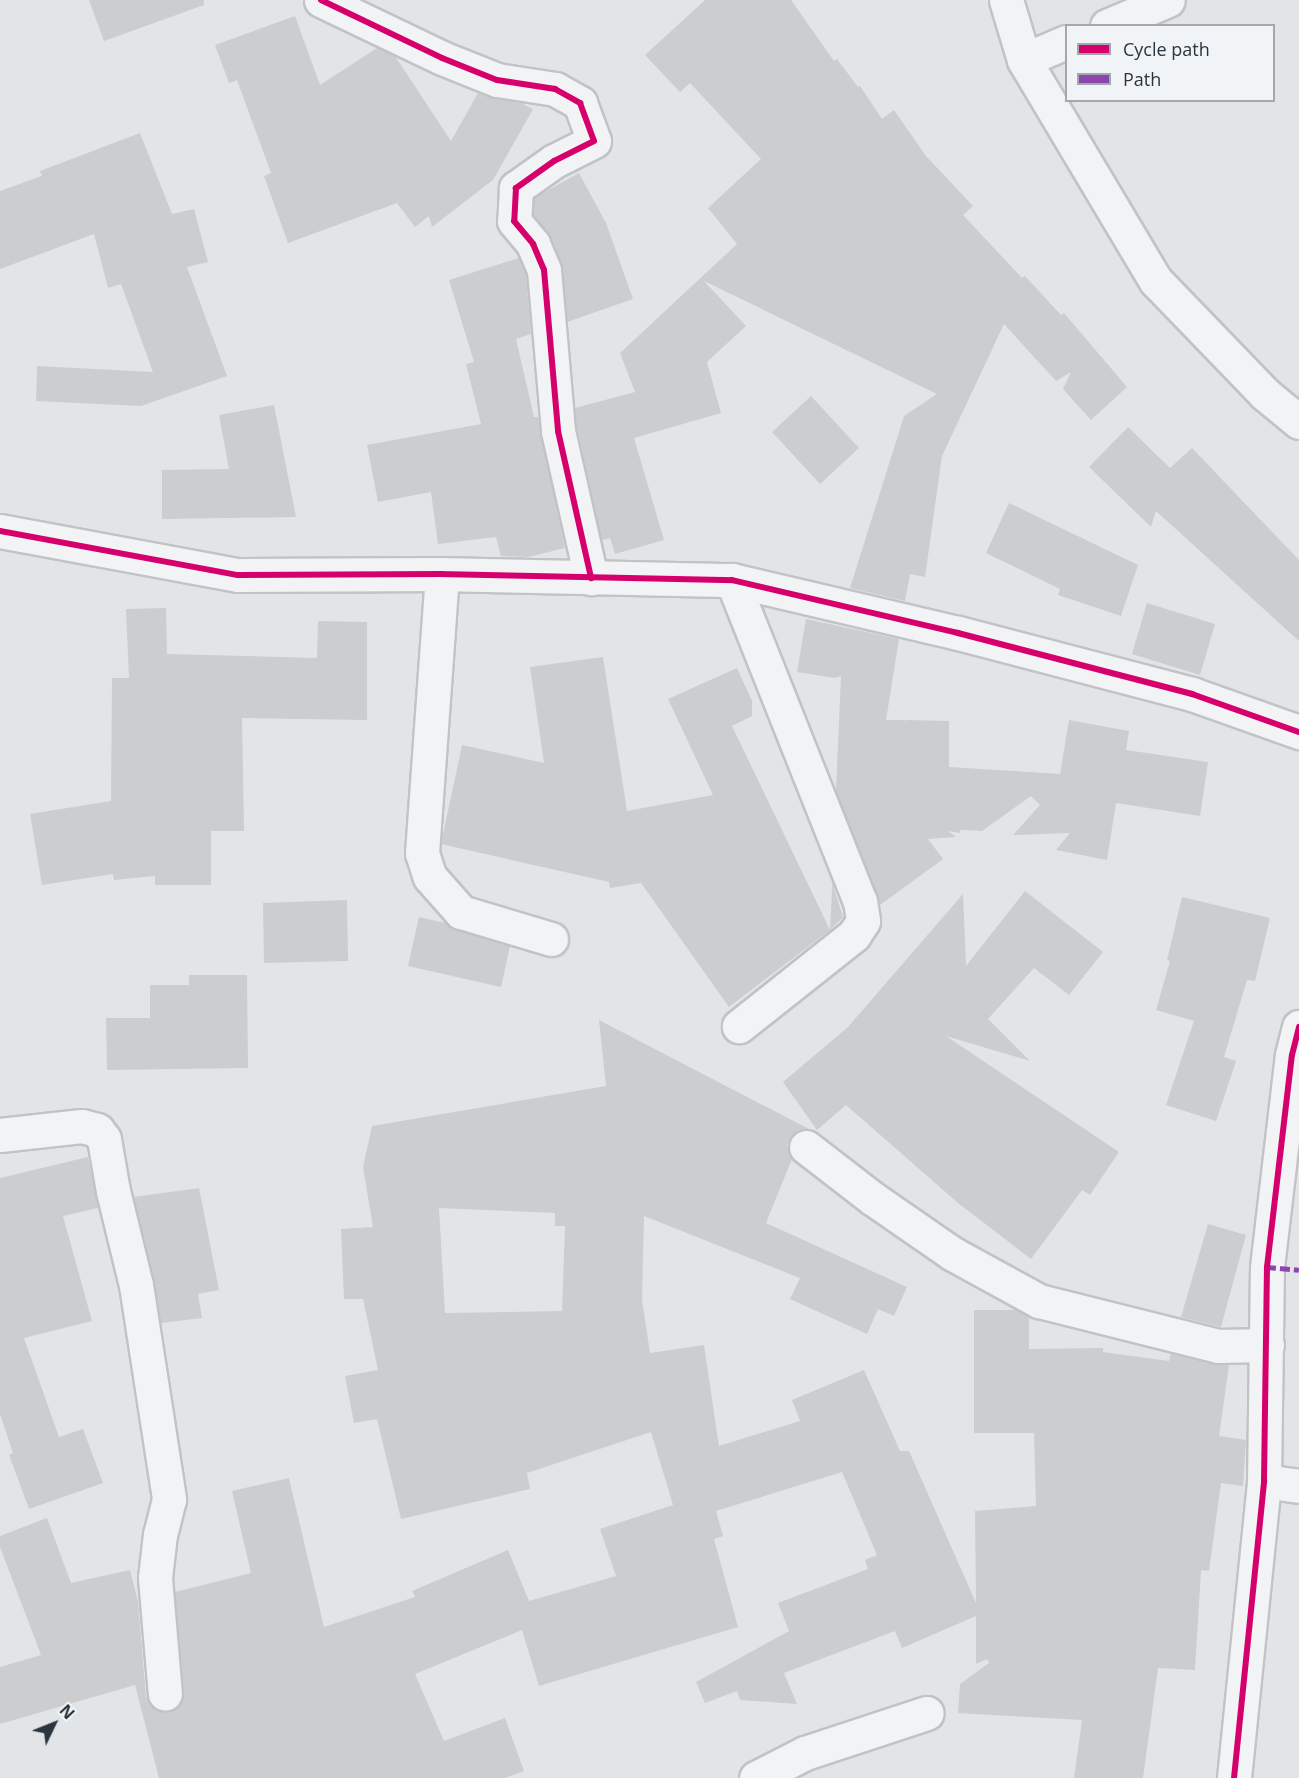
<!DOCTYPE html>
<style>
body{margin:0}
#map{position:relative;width:1299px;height:1778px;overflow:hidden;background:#e2e5e7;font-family:"Open Sans",sans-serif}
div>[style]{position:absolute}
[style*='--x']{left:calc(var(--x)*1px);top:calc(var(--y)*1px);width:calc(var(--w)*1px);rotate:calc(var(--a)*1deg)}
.building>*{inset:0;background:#cbcdcf}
.roads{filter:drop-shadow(2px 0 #c1c3c5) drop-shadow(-2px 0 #c1c3c5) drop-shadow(0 2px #c1c3c5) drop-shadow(0 -2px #c1c3c5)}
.minor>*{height:33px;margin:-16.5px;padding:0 16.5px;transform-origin:16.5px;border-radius:16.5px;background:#f2f3f4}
.quiet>*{height:4.5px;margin-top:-2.25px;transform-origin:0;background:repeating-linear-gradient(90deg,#8e44ad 0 9px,transparent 0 13.5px)}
.cycleway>*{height:6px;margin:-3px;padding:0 3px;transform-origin:3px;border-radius:3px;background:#d6006c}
span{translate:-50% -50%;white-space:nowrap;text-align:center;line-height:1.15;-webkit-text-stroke:5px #f1f4f6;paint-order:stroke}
.legend{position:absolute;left:1065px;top:24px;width:210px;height:78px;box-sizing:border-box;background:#f1f4f6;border:2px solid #a2a8ac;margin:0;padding:8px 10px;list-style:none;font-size:18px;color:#2b353e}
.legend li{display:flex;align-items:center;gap:12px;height:30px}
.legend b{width:30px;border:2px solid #a2a8ac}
.north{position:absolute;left:24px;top:1694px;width:60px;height:60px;-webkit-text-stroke:4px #f1f4f6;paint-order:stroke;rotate:47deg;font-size:16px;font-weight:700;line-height:24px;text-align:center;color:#2b353e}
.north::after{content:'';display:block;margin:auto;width:21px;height:27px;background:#2b353e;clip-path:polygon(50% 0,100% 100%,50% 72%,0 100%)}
</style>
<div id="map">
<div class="building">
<div style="clip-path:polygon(89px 0,204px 0,204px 5px,104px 41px)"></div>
<div style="clip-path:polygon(705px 0,791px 0,834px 61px,837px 59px,858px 87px,860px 86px,882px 119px,894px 110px,926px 156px,973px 206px,963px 215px,1022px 278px,1025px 276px,1061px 315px,1064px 313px,1127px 387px,1091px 420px,1063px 389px,1071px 372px,1056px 381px,1004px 324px,942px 456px,925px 577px,910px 574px,905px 601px,850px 588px,904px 416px,937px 394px,704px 281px,746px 326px,707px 362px,721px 413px,634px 438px,664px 540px,615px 554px,610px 538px,602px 540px,577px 428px,575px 408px,635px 392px,620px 353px,737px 244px,708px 208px,761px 159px,690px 83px,680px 92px,645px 55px)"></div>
<div style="clip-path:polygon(295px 16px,320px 85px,377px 48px,395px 56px,451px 141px,478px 93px,494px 99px,521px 103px,533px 109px,493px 180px,432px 227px,429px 216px,415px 227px,397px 203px,288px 243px,264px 176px,271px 173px,237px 80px,229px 83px,215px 45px)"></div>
<div style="clip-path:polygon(140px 133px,172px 214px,194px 209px,208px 262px,187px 267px,227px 376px,141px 406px,36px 401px,37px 366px,153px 372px,121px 284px,108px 288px,94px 234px,0 269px,0 191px,42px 176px,40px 171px)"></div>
<div style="clip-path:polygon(579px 173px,606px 223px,633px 299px,567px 322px,561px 263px,550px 236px,533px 215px,534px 198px)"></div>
<div style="clip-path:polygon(519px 258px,526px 275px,531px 334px,516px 339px,534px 417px,538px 417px,565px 548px,528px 557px,501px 556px,496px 537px,438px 544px,431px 492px,378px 502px,367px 445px,481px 424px,466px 364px,474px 362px,449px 280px)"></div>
<div style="clip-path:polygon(811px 396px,859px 448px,820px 484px,772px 432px)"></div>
<div style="clip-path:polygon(274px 405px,296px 517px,162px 519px,162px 470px,229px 469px,219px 415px)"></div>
<div style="clip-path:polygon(1128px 427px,1170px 468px,1192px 448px,1299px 560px,1299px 641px,1156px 511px,1151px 527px,1089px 467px)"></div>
<div style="clip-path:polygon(1009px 503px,1138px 565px,1121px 616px,1058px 595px,1060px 589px,986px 553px)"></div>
<div style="clip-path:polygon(1147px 603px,1215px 624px,1200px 675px,1132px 654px)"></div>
<div style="clip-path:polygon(166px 608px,167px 654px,317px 658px,318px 621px,367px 622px,367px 720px,242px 718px,244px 831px,211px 831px,211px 885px,155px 885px,155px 876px,114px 880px,113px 874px,42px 885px,30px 814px,111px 801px,112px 678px,129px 678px,126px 609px)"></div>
<div style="clip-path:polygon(806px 619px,899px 639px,886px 720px,905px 720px,905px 723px,906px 720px,949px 721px,949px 767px,1060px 774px,1069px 720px,1129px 731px,1126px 750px,1208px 762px,1200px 816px,1116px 803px,1107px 860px,1056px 850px,1070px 833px,1013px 835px,1040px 805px,1031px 796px,982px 831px,960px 830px,960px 833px,948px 831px,956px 837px,928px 839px,943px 859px,880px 905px,836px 791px,841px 676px,835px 678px,797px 672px)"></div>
<div style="clip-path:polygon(603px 657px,627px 811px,713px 795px,668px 699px,737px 668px,752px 701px,752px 716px,732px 726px,830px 930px,729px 1007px,641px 883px,610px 888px,609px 882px,441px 844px,462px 745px,544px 763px,530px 667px)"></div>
<div style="clip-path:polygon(832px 882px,843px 917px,830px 930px,832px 889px)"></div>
<div style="clip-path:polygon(1025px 891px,1103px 952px,1069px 995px,1034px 968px,988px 1019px,1030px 1061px,946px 1036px,1119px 1152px,1090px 1195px,1082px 1190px,1031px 1259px,958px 1203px,846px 1105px,817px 1130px,783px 1082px,848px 1027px,963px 894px,966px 966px)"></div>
<div style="clip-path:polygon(1182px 897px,1270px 918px,1255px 981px,1247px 980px,1224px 1057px,1236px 1061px,1216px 1121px,1166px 1105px,1194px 1021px,1156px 1010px,1170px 961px,1167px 960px)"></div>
<div style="clip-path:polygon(347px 900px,348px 961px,264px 963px,263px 903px)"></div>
<div style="clip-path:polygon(419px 917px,445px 923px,456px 930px,510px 946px,501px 987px,408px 966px)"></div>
<div style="clip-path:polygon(189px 975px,247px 975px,248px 1068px,107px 1070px,106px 1018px,150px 1018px,150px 985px,189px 985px)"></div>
<div style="clip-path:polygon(evenodd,599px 1020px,809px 1129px,798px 1130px,791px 1136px,787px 1145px,792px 1159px,766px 1223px,907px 1287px,894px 1316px,878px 1309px,867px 1334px,790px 1299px,800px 1278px,644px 1216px,642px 1300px,650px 1353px,704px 1345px,719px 1446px,800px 1421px,792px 1400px,864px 1370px,900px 1451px,909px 1451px,976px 1603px,975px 1511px,1036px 1506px,1034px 1433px,974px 1433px,974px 1310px,1016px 1310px,1029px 1317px,1029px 1349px,1103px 1348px,1103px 1352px,1169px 1361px,1171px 1354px,1213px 1364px,1229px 1365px,1219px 1436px,1246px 1440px,1243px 1486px,1221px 1483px,1209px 1571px,1201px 1570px,1195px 1670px,1158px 1668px,1143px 1778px,1074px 1778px,1082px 1720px,958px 1713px,960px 1684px,989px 1663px,987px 1659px,976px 1664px,976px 1616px,902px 1648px,895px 1631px,784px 1673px,797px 1704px,740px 1700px,737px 1691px,705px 1703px,696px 1682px,789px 1631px,778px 1603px,868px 1569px,865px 1560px,877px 1555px,842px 1472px,716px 1511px,723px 1536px,714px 1539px,738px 1627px,539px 1686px,522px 1630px,415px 1674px,444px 1741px,505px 1718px,524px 1771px,505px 1778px,159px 1778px,135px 1685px,0 1724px,0 1667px,41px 1655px,0 1547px,0 1536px,47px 1518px,71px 1583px,130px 1570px,138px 1602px,146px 1696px,149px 1704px,157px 1711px,166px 1713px,176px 1709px,182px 1701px,184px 1693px,175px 1592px,251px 1573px,232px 1491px,289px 1478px,324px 1627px,415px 1597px,412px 1591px,508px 1550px,529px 1601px,616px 1576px,600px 1529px,673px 1505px,651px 1432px,527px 1473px,530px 1489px,401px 1519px,377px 1419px,354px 1423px,345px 1376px,378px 1370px,363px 1299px,344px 1299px,341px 1229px,373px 1227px,363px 1167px,372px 1126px,606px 1086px,599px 1020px,439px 1208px,555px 1213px,555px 1226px,565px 1226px,562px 1311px,445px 1313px,439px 1208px)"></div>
<div style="clip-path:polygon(88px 1157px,98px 1208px,63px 1216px,92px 1321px,24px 1338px,59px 1437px,83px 1429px,103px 1483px,29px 1509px,9px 1455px,13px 1453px,0 1414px,0 1178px)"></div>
<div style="clip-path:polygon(199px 1188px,219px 1290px,198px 1294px,202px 1318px,161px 1323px,154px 1281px,134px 1197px)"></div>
<div style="clip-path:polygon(1208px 1224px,1246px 1235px,1221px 1327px,1181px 1317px)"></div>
</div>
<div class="roads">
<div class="minor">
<div style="--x:321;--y:0;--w:134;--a:25.6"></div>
<div style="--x:442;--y:58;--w:59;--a:21.8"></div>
<div style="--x:497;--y:80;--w:59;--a:8.8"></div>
<div style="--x:555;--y:89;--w:29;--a:29"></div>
<div style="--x:580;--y:103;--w:40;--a:69.8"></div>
<div style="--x:594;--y:141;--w:45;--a:153.4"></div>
<div style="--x:554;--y:161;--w:47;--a:144.6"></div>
<div style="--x:516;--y:188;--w:33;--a:93"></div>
<div style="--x:514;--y:221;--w:30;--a:50"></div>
<div style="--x:533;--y:244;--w:28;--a:67"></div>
<div style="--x:544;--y:270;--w:162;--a:85"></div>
<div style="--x:558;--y:431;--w:151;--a:77.3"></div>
<div style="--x:1006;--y:0;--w:63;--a:73.3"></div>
<div style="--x:1024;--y:60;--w:257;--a:59.2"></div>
<div style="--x:1156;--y:281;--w:157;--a:46"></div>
<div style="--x:1265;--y:394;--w:44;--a:39.5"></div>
<div style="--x:1107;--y:26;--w:66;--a:-23.1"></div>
<div style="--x:1024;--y:60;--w:46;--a:-23.2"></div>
<div style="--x:0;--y:531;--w:242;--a:10.5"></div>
<div style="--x:238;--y:575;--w:204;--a:-0.3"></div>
<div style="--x:442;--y:574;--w:290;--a:1.2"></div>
<div style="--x:732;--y:580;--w:232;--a:13.2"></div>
<div style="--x:958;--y:633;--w:242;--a:14.6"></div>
<div style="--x:1192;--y:694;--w:114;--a:19.6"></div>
<div style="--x:442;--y:574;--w:280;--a:94.1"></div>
<div style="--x:422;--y:853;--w:25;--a:72"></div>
<div style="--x:430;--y:877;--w:47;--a:48.5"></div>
<div style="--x:461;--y:912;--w:94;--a:16.7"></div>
<div style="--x:732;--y:580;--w:346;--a:68.3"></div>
<div style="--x:860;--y:901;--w:20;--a:81"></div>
<div style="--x:863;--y:921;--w:17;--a:123"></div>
<div style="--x:854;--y:935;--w:147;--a:141.6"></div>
<div style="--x:0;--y:1135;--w:82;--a:-6.3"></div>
<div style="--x:82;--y:1126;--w:16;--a:15"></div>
<div style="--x:97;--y:1130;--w:11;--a:52"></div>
<div style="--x:104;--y:1139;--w:53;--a:80.2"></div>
<div style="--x:113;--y:1191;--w:97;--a:76.3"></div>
<div style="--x:136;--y:1285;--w:217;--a:81.2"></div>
<div style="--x:169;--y:1499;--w:36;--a:104"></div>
<div style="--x:160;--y:1534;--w:44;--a:96.5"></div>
<div style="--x:155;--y:1578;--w:116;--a:85.1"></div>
<div style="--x:806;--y:1147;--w:83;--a:37.7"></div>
<div style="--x:872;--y:1198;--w:98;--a:34.7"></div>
<div style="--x:953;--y:1254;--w:98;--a:28.7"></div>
<div style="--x:1039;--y:1301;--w:185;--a:14.1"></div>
<div style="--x:1218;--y:1346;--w:49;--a:-1.2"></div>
<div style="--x:1264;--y:1481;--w:35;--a:8"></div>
<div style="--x:756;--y:1778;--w:55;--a:-27"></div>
<div style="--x:805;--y:1753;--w:128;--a:-18.2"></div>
<div style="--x:1234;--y:1778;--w:299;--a:-84.2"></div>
<div style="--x:1264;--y:1481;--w:214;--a:-89.2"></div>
<div style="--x:1267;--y:1267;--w:213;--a:-83.3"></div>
<div style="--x:1292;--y:1055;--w:29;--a:-76"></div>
</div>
</div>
<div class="quiet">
<div style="--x:1267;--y:1267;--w:32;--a:5"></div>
</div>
<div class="cycleway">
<div style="--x:321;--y:0;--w:134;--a:25.6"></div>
<div style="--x:442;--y:58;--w:59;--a:21.8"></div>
<div style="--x:497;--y:80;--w:59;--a:8.8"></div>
<div style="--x:555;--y:89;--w:29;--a:29"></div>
<div style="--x:580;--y:103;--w:40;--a:69.8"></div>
<div style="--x:594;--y:141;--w:45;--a:153.4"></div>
<div style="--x:554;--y:161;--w:47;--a:144.6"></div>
<div style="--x:516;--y:188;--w:33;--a:93"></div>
<div style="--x:514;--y:221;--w:30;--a:50"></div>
<div style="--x:533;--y:244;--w:28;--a:67"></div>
<div style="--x:544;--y:270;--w:162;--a:85"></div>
<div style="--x:558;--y:431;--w:151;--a:77.3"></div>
<div style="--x:0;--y:531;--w:242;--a:10.5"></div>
<div style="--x:238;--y:575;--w:204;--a:-0.3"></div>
<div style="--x:442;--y:574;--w:290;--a:1.2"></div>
<div style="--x:732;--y:580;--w:232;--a:13.2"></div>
<div style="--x:958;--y:633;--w:242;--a:14.6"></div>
<div style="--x:1192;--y:694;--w:114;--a:19.6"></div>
<div style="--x:1234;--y:1778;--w:299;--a:-84.2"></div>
<div style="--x:1264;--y:1481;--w:214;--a:-89.2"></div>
<div style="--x:1267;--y:1267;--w:213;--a:-83.3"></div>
<div style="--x:1292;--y:1055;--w:29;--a:-76"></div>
</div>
<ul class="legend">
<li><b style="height:8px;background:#d6006c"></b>Cycle path</li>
<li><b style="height:8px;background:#8e44ad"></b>Path</li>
</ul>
<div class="north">N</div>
</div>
